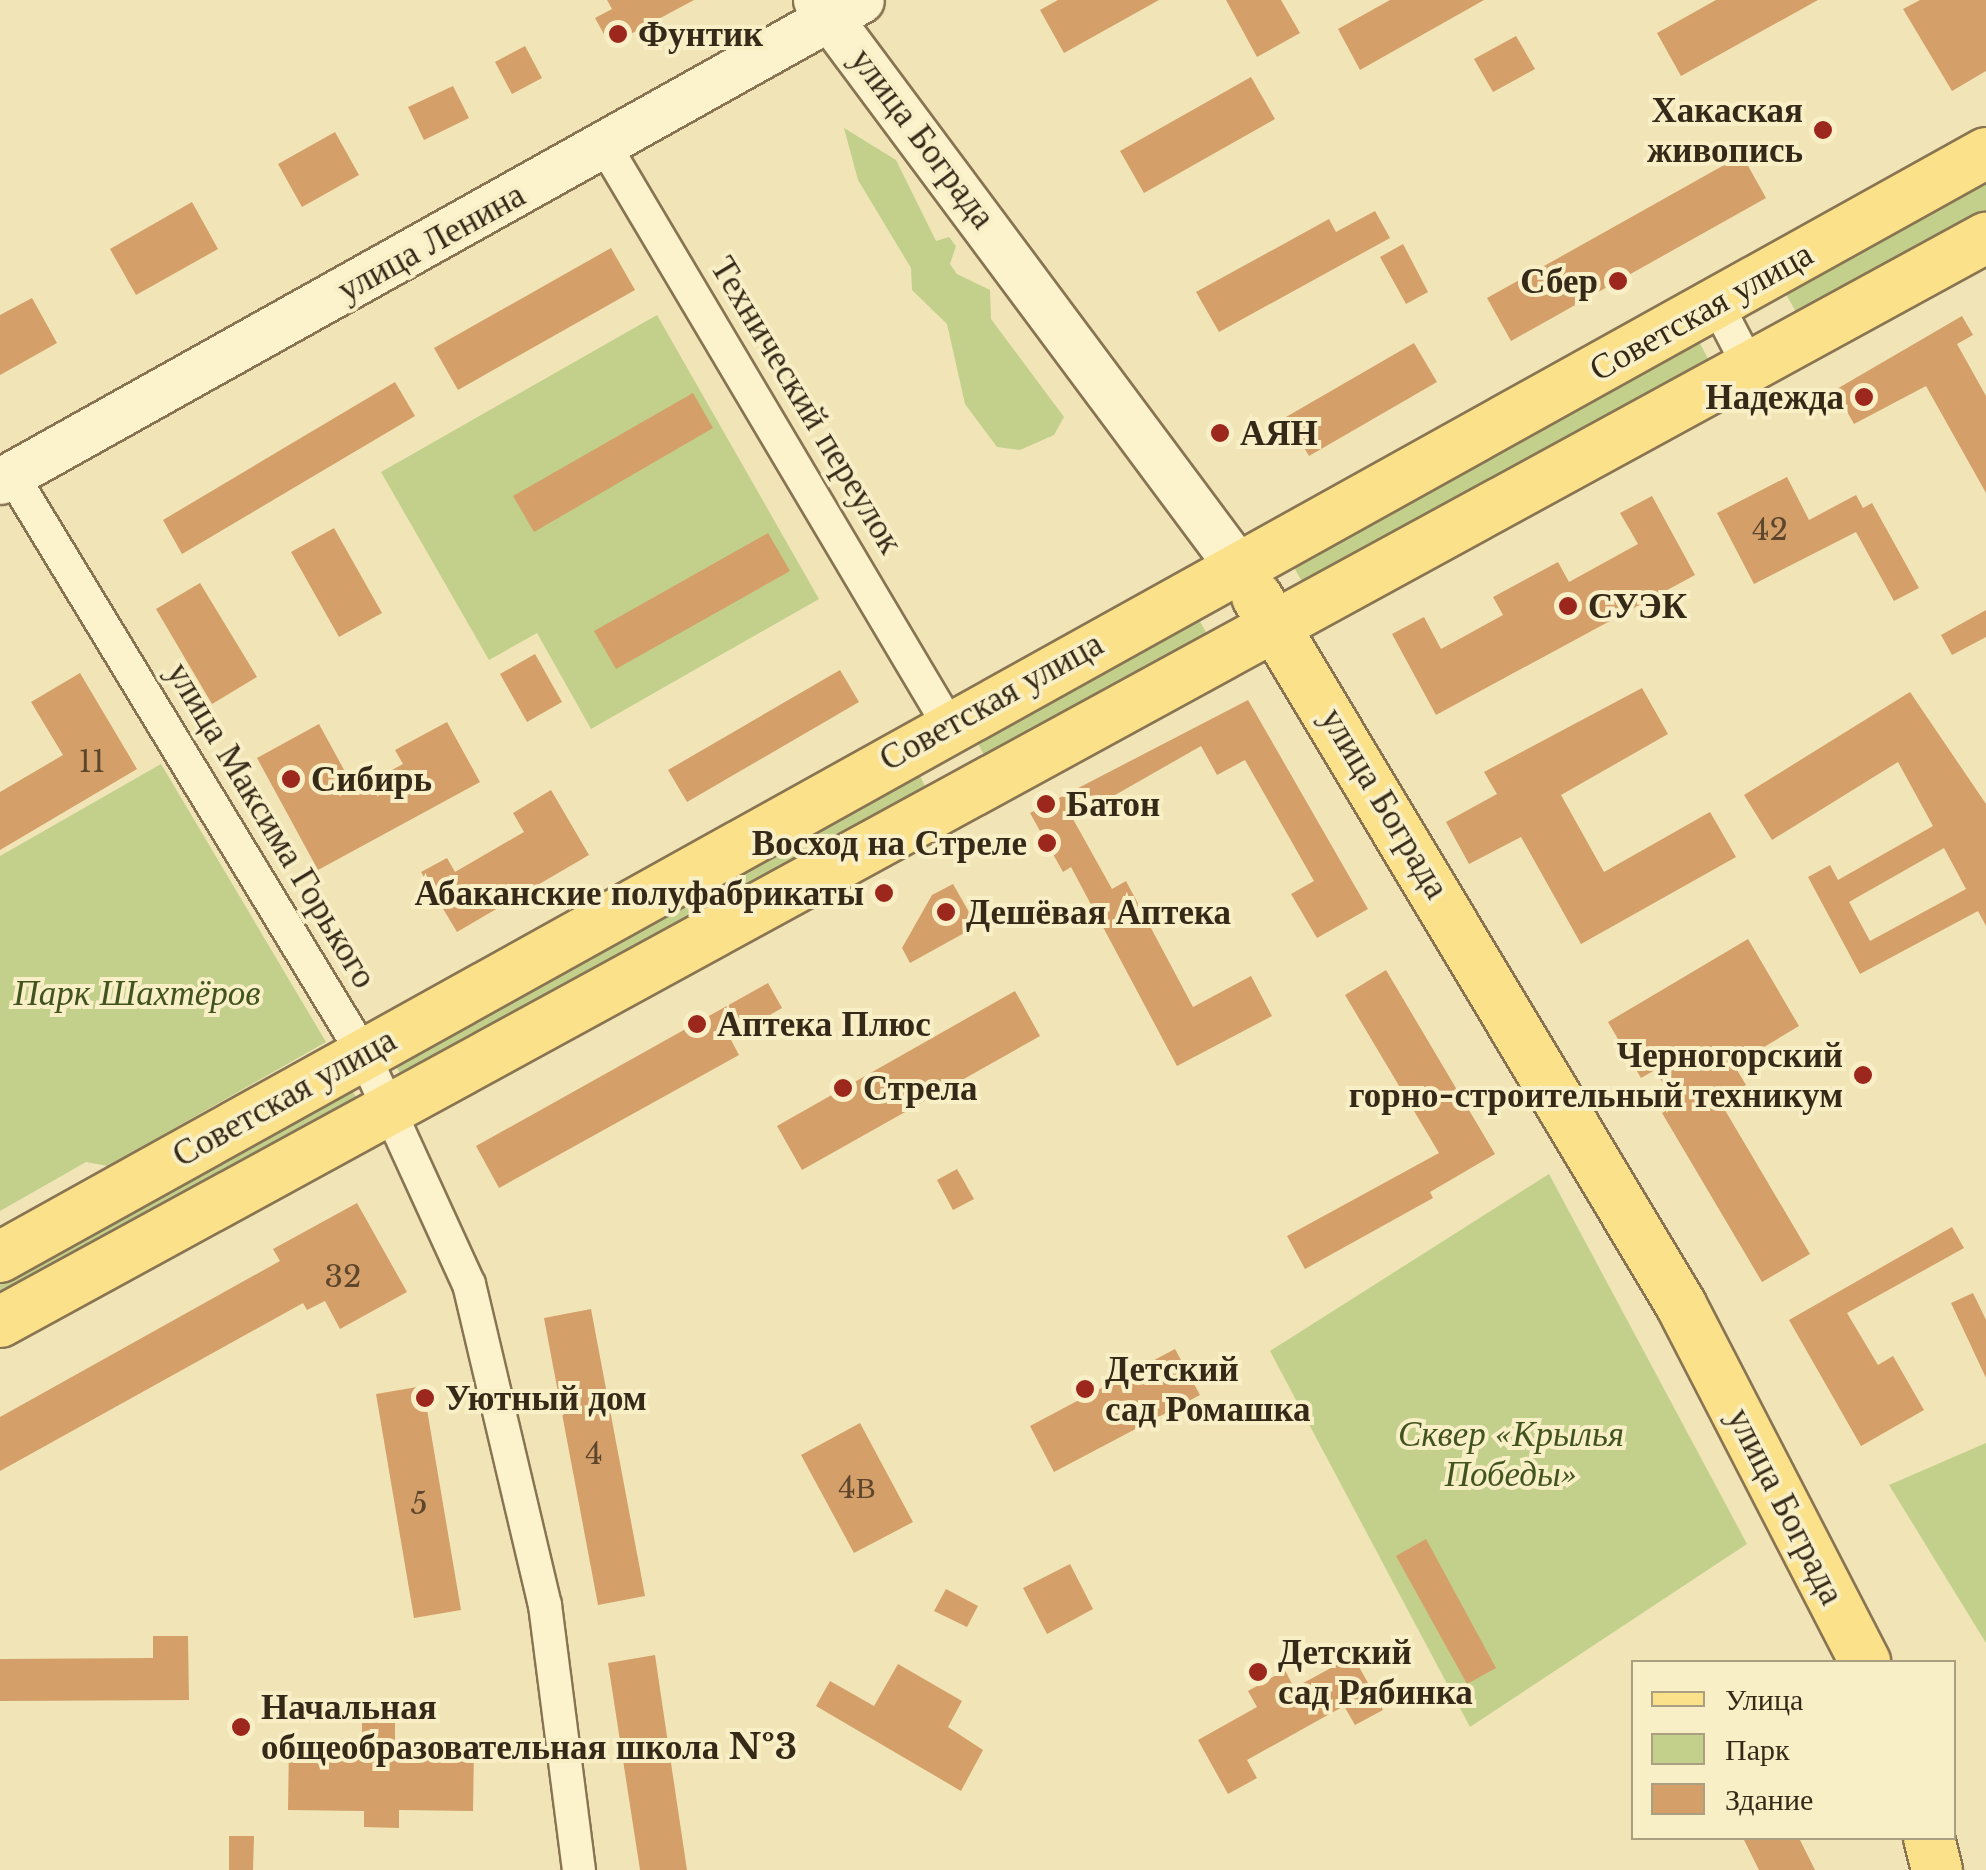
<!DOCTYPE html>
<meta charset="utf-8">
<style>
body{margin:0}
#map{position:relative;width:1986px;height:1870px;overflow:hidden;background:#f1e5b7;font-family:"Libre Baskerville",serif}
div>[style]{position:absolute}
[style*='--x']{left:calc(var(--x)*1px);top:calc(var(--y)*1px);width:calc(var(--w)*1px);rotate:calc(var(--a)*1deg)}
.green>*{inset:0;background:#c2d08b}
.building>*{inset:0;background:#d49f69}
.roads{filter:drop-shadow(2px 0 #887452) drop-shadow(-2px 0 #887452) drop-shadow(0 2px #887452) drop-shadow(0 -2px #887452)}
.street>*{height:32px;margin:-16px;padding:0 16px;transform-origin:16px;border-radius:16px;background:#fcf2cb}
.secondary>*{height:45px;margin:-22.5px;padding:0 22.5px;transform-origin:22.5px;border-radius:22.5px;background:#fcf2cb}
.primary>*{height:50px;margin:-25px;padding:0 25px;transform-origin:25px;border-radius:25px;background:#fbe189}
.dots>*{width:28px;height:28px;translate:-50% -50%;box-sizing:border-box;border:5px solid #f8efc7;border-radius:50%}
span{translate:-50% -50%;white-space:nowrap;text-align:center;line-height:1.15;-webkit-text-stroke:8px #f8efc7;paint-order:stroke}
.number-label{font-size:30px;color:#5d462c}
.number-label span{-webkit-text-stroke-width:0}
.poi-label{font-size:35px;color:#352918;font-weight:700}
.left{translate:0 -50%;text-align:left}
.right{translate:-100% -50%;text-align:right}
.street-label{font-size:35px;color:#352918}
.park-label{font-size:35px;color:#41541d;font-style:italic}
.legend{position:absolute;left:1631px;top:1660px;width:325px;height:180px;box-sizing:border-box;background:#f8efc7;border:2px solid #aaa081;margin:0;padding:12px 18px;list-style:none;font-size:30px;color:#352918}
.legend li{display:flex;align-items:center;gap:20px;height:50px}
.legend b{width:50px;border:2px solid #aaa081}
</style>
<div id="map">
<div class="green">
<div style="clip-path:polygon(844px 128px,896px 160px,936px 241px,949px 237px,956px 246px,950px 264px,957px 274px,990px 290px,991px 319px,1064px 417px,1054px 435px,1020px 450px,997px 447px,965px 404px,947px 324px,912px 290px,911px 268px,858px 180px)"></div>
<div style="clip-path:polygon(1986px 171px,1986px 220px,1802px 323px,1781px 285px)"></div>
<div style="clip-path:polygon(657px 315px,819px 599px,591px 729px,537px 633px,489px 660px,381px 472px)"></div>
<div style="clip-path:polygon(1695px 334px,1715px 372px,1306px 589px,1285px 551px)"></div>
<div style="clip-path:polygon(1193px 609px,1212px 643px,990px 766px,971px 731px)"></div>
<div style="clip-path:polygon(913px 762px,931px 798px,408px 1088px,390px 1055px)"></div>
<div style="clip-path:polygon(161px 764px,326px 1042px,108px 1166px,86px 1162px,0 1211px,0 856px)"></div>
<div style="clip-path:polygon(346px 1079px,363px 1110px,0 1308px,0 1274px)"></div>
<div style="clip-path:polygon(1549px 1174px,1747px 1544px,1470px 1727px,1270px 1351px)"></div>
<div style="clip-path:polygon(1986px 1443px,1986px 1643px,1889px 1485px)"></div>
</div>
<div class="building">
<div style="clip-path:polygon(607px 0,694px 0,610px 45px,595px 18px,612px 9px)"></div>
<div style="clip-path:polygon(1058px 0,1159px 0,1064px 53px,1040px 10px)"></div>
<div style="clip-path:polygon(1226px 0,1281px 0,1300px 33px,1257px 57px)"></div>
<div style="clip-path:polygon(1390px 0,1484px 0,1360px 70px,1338px 29px)"></div>
<div style="clip-path:polygon(1716px 0,1818px 0,1681px 76px,1657px 33px)"></div>
<div style="clip-path:polygon(1920px 0,1986px 0,1986px 71px,1952px 91px,1903px 9px)"></div>
<div style="clip-path:polygon(1516px 36px,1535px 69px,1493px 92px,1474px 59px)"></div>
<div style="clip-path:polygon(525px 46px,542px 78px,512px 94px,495px 62px)"></div>
<div style="clip-path:polygon(1251px 77px,1275px 119px,1144px 193px,1120px 151px)"></div>
<div style="clip-path:polygon(453px 86px,469px 118px,424px 140px,408px 107px)"></div>
<div style="clip-path:polygon(335px 132px,359px 175px,302px 207px,278px 164px)"></div>
<div style="clip-path:polygon(1742px 155px,1766px 198px,1511px 341px,1487px 298px)"></div>
<div style="clip-path:polygon(192px 202px,218px 249px,136px 295px,110px 249px)"></div>
<div style="clip-path:polygon(1375px 211px,1390px 238px,1219px 332px,1196px 292px,1329px 219px,1336px 232px)"></div>
<div style="clip-path:polygon(1403px 244px,1428px 292px,1406px 304px,1380px 257px)"></div>
<div style="clip-path:polygon(611px 248px,635px 290px,458px 390px,434px 348px)"></div>
<div style="clip-path:polygon(32px 298px,57px 343px,0 375px,0 315px)"></div>
<div style="clip-path:polygon(1962px 316px,1973px 335px,1957px 344px,1986px 396px,1986px 493px,1926px 386px,1854px 424px,1835px 390px)"></div>
<div style="clip-path:polygon(1414px 343px,1437px 382px,1309px 456px,1286px 417px)"></div>
<div style="clip-path:polygon(395px 382px,415px 416px,182px 554px,163px 520px)"></div>
<div style="clip-path:polygon(693px 393px,713px 428px,534px 532px,513px 496px)"></div>
<div style="clip-path:polygon(1787px 477px,1809px 520px,1856px 495px,1863px 508px,1872px 503px,1919px 588px,1894px 601px,1856px 532px,1754px 584px,1717px 513px)"></div>
<div style="clip-path:polygon(1652px 496px,1695px 575px,1436px 715px,1392px 634px,1424px 617px,1441px 649px,1503px 615px,1493px 597px,1558px 562px,1569px 582px,1638px 544px,1620px 513px)"></div>
<div style="clip-path:polygon(334px 528px,382px 613px,339px 637px,291px 552px)"></div>
<div style="clip-path:polygon(768px 533px,790px 571px,616px 669px,594px 631px)"></div>
<div style="clip-path:polygon(200px 583px,257px 677px,212px 704px,156px 609px)"></div>
<div style="clip-path:polygon(1986px 610px,1986px 637px,1952px 655px,1941px 635px)"></div>
<div style="clip-path:polygon(535px 654px,562px 702px,527px 722px,500px 674px)"></div>
<div style="clip-path:polygon(840px 670px,859px 702px,687px 802px,668px 770px)"></div>
<div style="clip-path:polygon(80px 673px,137px 769px,0 850px,0 792px,63px 755px,31px 702px)"></div>
<div style="clip-path:polygon(1642px 688px,1668px 734px,1561px 795px,1604px 872px,1710px 812px,1736px 857px,1581px 944px,1521px 837px,1469px 864px,1446px 822px,1497px 794px,1484px 772px)"></div>
<div style="clip-path:polygon(evenodd,1910px 692px,1986px 804px,1986px 926px,1978px 911px,1860px 974px,1808px 877px,1830px 865px,1838px 880px,1933px 826px,1898px 762px,1772px 840px,1744px 795px,1910px 692px,1944px 848px,1966px 889px,1870px 941px,1849px 902px,1944px 848px)"></div>
<div style="clip-path:polygon(1248px 700px,1368px 909px,1317px 938px,1291px 894px,1314px 881px,1245px 760px,1217px 775px,1201px 746px,1073px 819px,1112px 889px,1126px 881px,1193px 1007px,1251px 976px,1272px 1016px,1177px 1066px,1071px 867px,1063px 872px,1030px 813px)"></div>
<div style="clip-path:polygon(447px 722px,480px 782px,318px 870px,257px 758px,319px 724px,355px 790px,403px 764px,395px 750px)"></div>
<div style="clip-path:polygon(551px 790px,589px 855px,457px 932px,421px 872px,447px 858px,455px 872px,524px 832px,513px 813px)"></div>
<div style="clip-path:polygon(953px 884px,977px 926px,910px 963px,902px 948px,932px 895px)"></div>
<div style="clip-path:polygon(1748px 939px,1799px 1026px,1734px 1065px,1746px 1085px,1719px 1100px,1810px 1254px,1762px 1282px,1662px 1113px,1676px 1105px,1655px 1070px,1641px 1078px,1608px 1022px)"></div>
<div style="clip-path:polygon(1386px 970px,1495px 1154px,1430px 1192px,1433px 1198px,1305px 1269px,1287px 1236px,1439px 1153px,1345px 995px)"></div>
<div style="clip-path:polygon(768px 983px,782px 1008px,730px 1038px,739px 1055px,499px 1188px,476px 1146px)"></div>
<div style="clip-path:polygon(1015px 991px,1040px 1036px,802px 1170px,777px 1126px)"></div>
<div style="clip-path:polygon(957px 1169px,974px 1199px,953px 1210px,937px 1180px)"></div>
<div style="clip-path:polygon(357px 1203px,407px 1292px,340px 1329px,325px 1301px,307px 1310px,303px 1303px,0 1471px,0 1417px,280px 1261px,273px 1249px)"></div>
<div style="clip-path:polygon(1952px 1227px,1964px 1248px,1847px 1313px,1878px 1365px,1893px 1356px,1924px 1410px,1861px 1446px,1789px 1320px)"></div>
<div style="clip-path:polygon(1973px 1293px,1986px 1320px,1986px 1378px,1951px 1303px)"></div>
<div style="clip-path:polygon(591px 1309px,645px 1596px,598px 1605px,544px 1318px)"></div>
<div style="clip-path:polygon(1175px 1349px,1200px 1395px,1054px 1472px,1030px 1426px)"></div>
<div style="clip-path:polygon(423px 1386px,461px 1610px,414px 1618px,376px 1394px)"></div>
<div style="clip-path:polygon(860px 1423px,913px 1522px,854px 1553px,801px 1455px)"></div>
<div style="clip-path:polygon(1426px 1539px,1496px 1668px,1467px 1684px,1396px 1556px)"></div>
<div style="clip-path:polygon(1070px 1564px,1093px 1609px,1047px 1634px,1023px 1588px)"></div>
<div style="clip-path:polygon(946px 1589px,978px 1606px,967px 1627px,934px 1611px)"></div>
<div style="clip-path:polygon(153px 1636px,188px 1636px,189px 1700px,0 1701px,0 1659px,153px 1658px)"></div>
<div style="clip-path:polygon(655px 1655px,661px 1696px,687px 1870px,640px 1870px,608px 1663px)"></div>
<div style="clip-path:polygon(1353px 1656px,1383px 1710px,1355px 1725px,1344px 1706px,1247px 1760px,1257px 1778px,1228px 1794px,1198px 1740px,1257px 1707px,1248px 1691px,1285px 1670px,1294px 1688px)"></div>
<div style="clip-path:polygon(898px 1664px,962px 1701px,948px 1727px,983px 1750px,961px 1791px,816px 1706px,830px 1681px,874px 1706px)"></div>
<div style="clip-path:polygon(362px 1716px,395px 1717px,395px 1746px,474px 1747px,473px 1811px,399px 1810px,399px 1828px,364px 1827px,364px 1811px,288px 1810px,289px 1744px,362px 1745px)"></div>
<div style="clip-path:polygon(229px 1836px,254px 1836px,253px 1870px,229px 1870px)"></div>
<div style="clip-path:polygon(1743px 1838px,1799px 1838px,1815px 1870px,1759px 1870px)"></div>
</div>
<div class="roads">
<div class="street">
<div style="--x:605;--y:146;--w:652;--a:59.31"></div>
<div style="--x:1716;--y:303;--w:76;--a:62.4"></div>
<div style="--x:12;--y:475;--w:676;--a:58.73"></div>
<div style="--x:363;--y:1053;--w:254;--a:65.4"></div>
<div style="--x:469;--y:1284;--w:330;--a:76.7"></div>
<div style="--x:545;--y:1605;--w:267;--a:82.7"></div>
</div>
<div class="secondary">
<div style="--x:816;--y:0;--w:703;--a:53.33"></div>
<div style="--x:0;--y:481;--w:986;--a:-29.19"></div>
</div>
<div class="primary">
<div style="--x:1257;--y:597;--w:825;--a:59.08"></div>
<div style="--x:1681;--y:1305;--w:402;--a:62.7"></div>
<div style="--x:0;--y:1257;--w:2272;--a:-29.07"></div>
<div style="--x:0;--y:1322;--w:2263;--a:-28.63"></div>
<div style="--x:1929;--y:1838;--w:33;--a:76"></div>
</div>
</div>
<div class="dots">
<div style="left:618px;top:34px;background:#9c271c"></div>
<div style="left:1823px;top:130px;background:#9c271c"></div>
<div style="left:1618px;top:281px;background:#9c271c"></div>
<div style="left:1864px;top:397px;background:#9c271c"></div>
<div style="left:1220px;top:433px;background:#9c271c"></div>
<div style="left:1568px;top:606px;background:#9c271c"></div>
<div style="left:291px;top:779px;background:#9c271c"></div>
<div style="left:1046px;top:804px;background:#9c271c"></div>
<div style="left:1047px;top:843px;background:#9c271c"></div>
<div style="left:884px;top:893px;background:#9c271c"></div>
<div style="left:946px;top:912px;background:#9c271c"></div>
<div style="left:697px;top:1024px;background:#9c271c"></div>
<div style="left:1863px;top:1075px;background:#9c271c"></div>
<div style="left:843px;top:1088px;background:#9c271c"></div>
<div style="left:1085px;top:1389px;background:#9c271c"></div>
<div style="left:425px;top:1398px;background:#9c271c"></div>
<div style="left:1258px;top:1672px;background:#9c271c"></div>
<div style="left:241px;top:1727px;background:#9c271c"></div>
</div>
<div class="number-label">
<span style="left:1770px;top:530px">42</span>
<span style="left:92px;top:762px">11</span>
<span style="left:343px;top:1277px">32</span>
<span style="left:594px;top:1454px">4</span>
<span style="left:857px;top:1488px">4В</span>
<span style="left:419px;top:1504px">5</span>
</div>
<div class="poi-label">
<span class="left" style="left:638px;top:34px">Фунтик</span>
<span class="right" style="left:1803px;top:130px">Хакаская<br>живопись</span>
<span class="right" style="left:1598px;top:281px">Сбер</span>
<span class="right" style="left:1844px;top:397px">Надежда</span>
<span class="left" style="left:1240px;top:433px">АЯН</span>
<span class="left" style="left:1588px;top:606px">СУЭК</span>
<span class="left" style="left:311px;top:779px">Сибирь</span>
<span class="left" style="left:1066px;top:804px">Батон</span>
<span class="right" style="left:1027px;top:843px">Восход на Стреле</span>
<span class="right" style="left:864px;top:893px">Абаканские полуфабрикаты</span>
<span class="left" style="left:966px;top:912px">Дешёвая Аптека</span>
<span class="left" style="left:717px;top:1024px">Аптека Плюс</span>
<span class="right" style="left:1843px;top:1075px">Черногорский<br>горно-строительный техникум</span>
<span class="left" style="left:863px;top:1088px">Стрела</span>
<span class="left" style="left:1105px;top:1389px">Детский<br>сад Ромашка</span>
<span class="left" style="left:445px;top:1398px">Уютный дом</span>
<span class="left" style="left:1278px;top:1672px">Детский<br>сад Рябинка</span>
<span class="left" style="left:261px;top:1727px">Начальная<br>общеобразовательная школа №3</span>
</div>
<div class="street-label">
<span style="left:923px;top:138px;rotate:53deg">улица Бограда</span>
<span style="left:431px;top:242px;rotate:-29deg">улица Ленина</span>
<span style="left:1701px;top:311px;rotate:-29deg">Советская улица</span>
<span style="left:807px;top:405px;rotate:59deg">Технический переулок</span>
<span style="left:991px;top:701px;rotate:-29deg">Советская улица</span>
<span style="left:1385px;top:803px;rotate:59deg">улица Бограда</span>
<span style="left:272px;top:825px;rotate:59deg">улица Максима Горького</span>
<span style="left:284px;top:1097px;rotate:-29deg">Советская улица</span>
<span style="left:1786px;top:1506px;rotate:63deg">улица Бограда</span>
</div>
<div class="park-label">
<span style="left:137px;top:993px">Парк Шахтёров</span>
<span style="left:1511px;top:1454px">Сквер «Крылья<br>Победы»</span>
</div>
<ul class="legend">
<li><b style="height:12px;background:#fbe189"></b>Улица</li>
<li><b style="height:28px;background:#c2d08b"></b>Парк</li>
<li><b style="height:28px;background:#d49f69"></b>Здание</li>
</ul>
</div>
